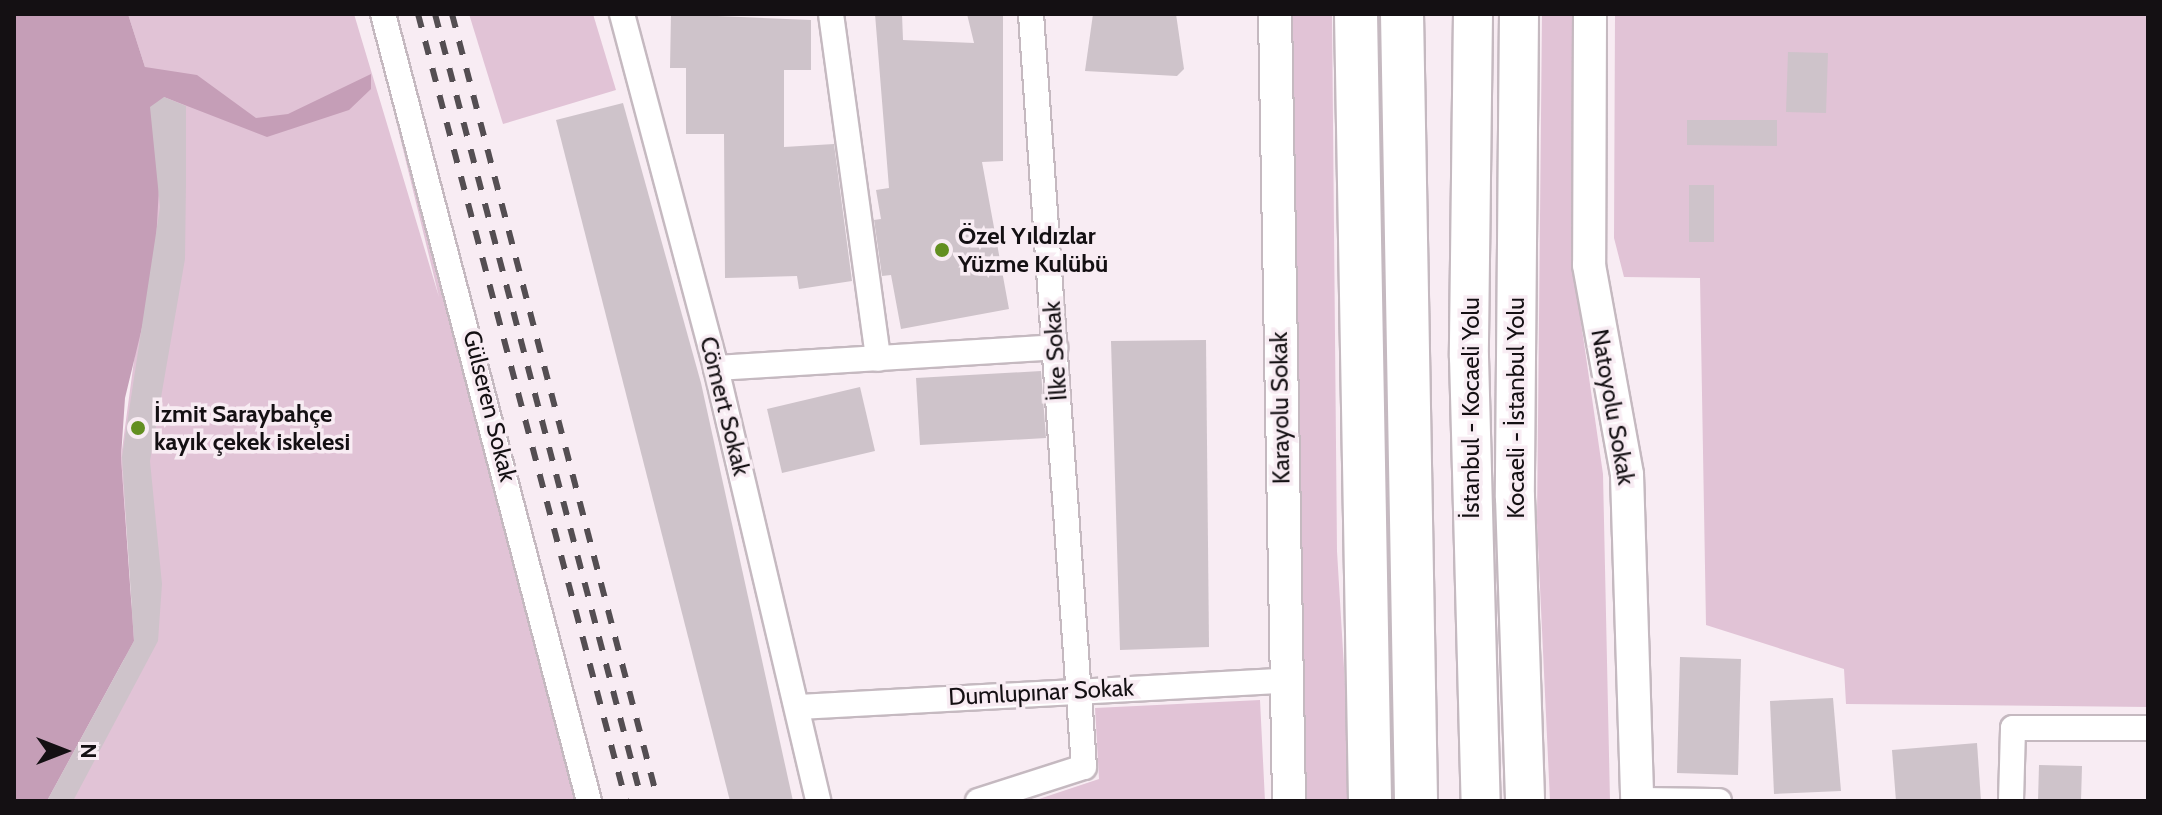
<!DOCTYPE html>
<meta charset="utf-8">
<style>
body{margin:0}
#map{position:relative;width:2162px;height:815px;overflow:hidden;background:#f8ecf3;font-family:Cabin,sans-serif}
div>[style]{position:absolute}
[style*='--x']{left:calc(var(--x)*1px);top:calc(var(--y)*1px);width:calc(var(--w)*1px);rotate:calc(var(--a)*1deg)}
.green>*{inset:0;background:#e1c3d6}
.water>*{inset:0;background:#c59eb7}
.building>*{inset:0;background:#cec3ca}
.roads{filter:drop-shadow(2px 0 #c5b9c0) drop-shadow(-2px 0 #c5b9c0) drop-shadow(0 2px #c5b9c0) drop-shadow(0 -2px #c5b9c0)}
.minor>*{height:24px;margin:-12px;padding:0 12px;transform-origin:12px;border-radius:12px;background:#fff}
.secondary>*{height:32px;margin:-16px;padding:0 16px;transform-origin:16px;border-radius:16px;background:#fff}
.trunk>*{height:38px;margin:-19px;padding:0 19px;transform-origin:19px;border-radius:19px;background:#fff}
.motorway>*{height:42px;margin:-21px;padding:0 21px;transform-origin:21px;border-radius:21px;background:#fff}
.rail>*{height:6px;margin-top:-3px;transform-origin:0;background:repeating-linear-gradient(90deg,#544e52 0 14px,transparent 0 28px)}
.dots>*{width:22px;height:22px;translate:-50% -50%;box-sizing:border-box;border:4px solid #f8ecf3;border-radius:50%}
span{translate:-50% -50%;white-space:nowrap;text-align:center;line-height:1.15;-webkit-text-stroke:7px #f8ecf3;paint-order:stroke}
.poi-label{font-size:24px;color:#141013;font-weight:700}
.left{translate:0 -50%;text-align:left}
.street-label{font-size:24px;color:#141013}
.frame{position:absolute;inset:0;border:16px solid #141013;pointer-events:none}
.north{position:absolute;left:24px;top:711px;width:80px;height:80px;-webkit-text-stroke:6px #f8ecf3;paint-order:stroke;rotate:90deg;font-size:22px;font-weight:700;line-height:32px;text-align:center;color:#141013}
.north::after{content:'';display:block;margin:auto;width:28px;height:36px;background:#141013;clip-path:polygon(50% 0,100% 100%,50% 72%,0 100%)}
</style>
<div id="map">
<div class="green">
<div style="clip-path:polygon(128px 14px,354px 14px,439px 297px,370px 14px,424px 188px,576px 801px,47px 801px,124px 660px,132px 601px,121px 457px,135px 353px,145px 67px)"></div>
<div style="clip-path:polygon(469px 14px,593px 14px,616px 90px,503px 124px)"></div>
<div style="clip-path:polygon(1291px 14px,1332px 14px,1337px 551px,1352px 801px,1305px 801px)"></div>
<div style="clip-path:polygon(1542px 14px,1575px 14px,1573px 267px,1603px 474px,1610px 801px,1550px 801px,1537px 523px)"></div>
<div style="clip-path:polygon(1615px 14px,2148px 14px,2148px 707px,1846px 704px,1844px 669px,1706px 625px,1700px 278px,1624px 277px,1614px 238px)"></div>
<div style="clip-path:polygon(1260px 700px,1265px 801px,1033px 801px,1099px 779px,1095px 708px)"></div>
</div>
<div class="water">
<div style="clip-path:polygon(14px 14px,128px 14px,145px 67px,197px 75px,256px 118px,288px 114px,371px 74px,371px 89px,349px 110px,267px 137px,164px 97px,154px 278px,125px 398px,121px 457px,134px 641px,47px 801px,14px 801px)"></div>
</div>
<div class="building">
<div style="clip-path:polygon(671px 14px,811px 20px,811px 70px,784px 70px,784px 147px,834px 144px,852px 281px,799px 289px,797px 276px,725px 278px,724px 134px,686px 134px,686px 68px,670px 68px)"></div>
<div style="clip-path:polygon(875px 14px,902px 14px,903px 40px,974px 43px,967px 14px,1003px 14px,1003px 161px,982px 162px,1009px 309px,901px 329px,891px 275px,882px 276px,874px 220px,881px 219px,876px 190px,889px 188px)"></div>
<div style="clip-path:polygon(1093px 14px,1176px 14px,1184px 69px,1177px 76px,1085px 71px)"></div>
<div style="clip-path:polygon(1788px 52px,1828px 53px,1826px 113px,1786px 112px)"></div>
<div style="clip-path:polygon(164px 97px,186px 106px,186px 183px,185px 259px,150px 461px,162px 584px,158px 641px,73px 801px,47px 801px,134px 641px,122px 457px,160px 207px,150px 107px)"></div>
<div style="clip-path:polygon(623px 103px,701px 383px,793px 801px,730px 801px,556px 120px)"></div>
<div style="clip-path:polygon(1687px 120px,1777px 120px,1777px 146px,1687px 145px)"></div>
<div style="clip-path:polygon(1689px 185px,1714px 185px,1714px 242px,1689px 242px)"></div>
<div style="clip-path:polygon(1206px 340px,1209px 647px,1120px 650px,1111px 341px)"></div>
<div style="clip-path:polygon(1041px 371px,1046px 438px,920px 445px,916px 378px)"></div>
<div style="clip-path:polygon(860px 387px,875px 451px,782px 473px,767px 409px)"></div>
<div style="clip-path:polygon(1680px 657px,1741px 659px,1738px 775px,1677px 773px)"></div>
<div style="clip-path:polygon(1833px 698px,1841px 791px,1774px 794px,1770px 701px)"></div>
<div style="clip-path:polygon(1977px 743px,1981px 801px,1896px 801px,1892px 750px)"></div>
<div style="clip-path:polygon(2039px 765px,2082px 766px,2081px 801px,2038px 801px)"></div>
</div>
<div class="roads">
<div class="minor">
<div style="--x:383;--y:14;--w:814;--a:75.33"></div>
<div style="--x:622;--y:14;--w:366;--a:75.1"></div>
<div style="--x:716;--y:368;--w:445;--a:76.7"></div>
<div style="--x:831;--y:14;--w:348;--a:82.2"></div>
<div style="--x:716;--y:368;--w:340;--a:-3.5"></div>
<div style="--x:797;--y:707;--w:488;--a:-3.1"></div>
<div style="--x:1637;--y:800;--w:82;--a:0.7"></div>
<div style="--x:978;--y:801;--w:111;--a:-17.8"></div>
<div style="--x:1084;--y:767;--w:755;--a:-94.03"></div>
<div style="--x:2011;--y:801;--w:73;--a:-88.4"></div>
<div style="--x:2013;--y:728;--w:135;--a:0"></div>
</div>
<div class="secondary">
<div style="--x:1275;--y:14;--w:787;--a:88.98"></div>
<div style="--x:1590;--y:14;--w:251;--a:90.2"></div>
<div style="--x:1589;--y:265;--w:213;--a:79.7"></div>
<div style="--x:1627;--y:475;--w:326;--a:88.2"></div>
</div>
<div class="trunk">
<div style="--x:1473;--y:14;--w:343;--a:90.7"></div>
<div style="--x:1469;--y:357;--w:444;--a:88.5"></div>
<div style="--x:1519;--y:14;--w:483;--a:90.5"></div>
<div style="--x:1515;--y:497;--w:304;--a:88.1"></div>
</div>
<div class="motorway">
<div style="--x:1356;--y:14;--w:787;--a:88.98"></div>
<div style="--x:1402;--y:14;--w:787;--a:88.98"></div>
</div>
</div>
<div class="rail">
<div style="--x:418;--y:14;--w:814;--a:75.2"></div>
<div style="--x:435;--y:14;--w:814;--a:75.26"></div>
<div style="--x:452;--y:14;--w:814;--a:75.33"></div>
</div>
<div class="dots">
<div style="left:942px;top:250px;background:#638f21"></div>
<div style="left:138px;top:428px;background:#638f21"></div>
</div>
<div class="poi-label">
<span class="left" style="left:958px;top:250px">Özel Yıldızlar<br>Yüzme Kulübü</span>
<span class="left" style="left:154px;top:428px">İzmit Saraybahçe<br>kayık çekek iskelesi</span>
</div>
<div class="street-label">
<span style="left:1055px;top:351px;rotate:-94deg">İlke Sokak</span>
<span style="left:490px;top:406px;rotate:76deg">Gülseren Sokak</span>
<span style="left:725px;top:406px;rotate:76deg">Cömert Sokak</span>
<span style="left:1613px;top:407px;rotate:80deg">Natoyolu Sokak</span>
<span style="left:1280px;top:408px;rotate:-91deg">Karayolu Sokak</span>
<span style="left:1471px;top:408px;rotate:-90deg">İstanbul - Kocaeli Yolu</span>
<span style="left:1516px;top:408px;rotate:-90deg">Kocaeli - İstanbul Yolu</span>
<span style="left:1041px;top:692px;rotate:-3deg">Dumlupınar Sokak</span>
</div>
<div class="frame"></div>
<div class="north">N</div>
</div>
